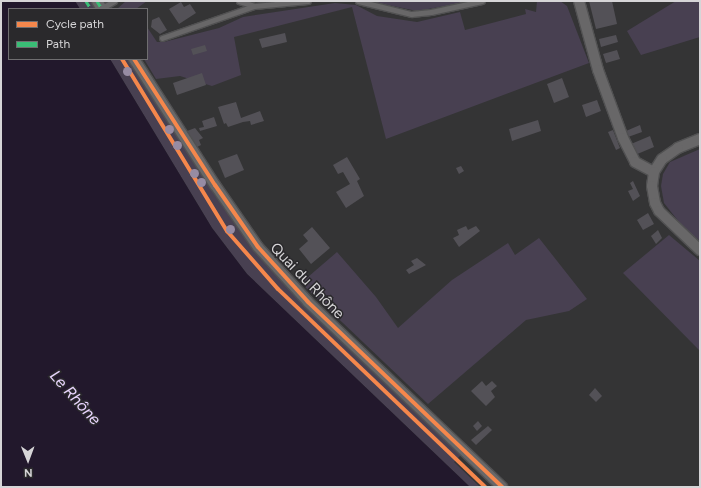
<!DOCTYPE html>
<meta charset="utf-8">
<style>
body{margin:0}
#map{position:relative;width:701px;height:488px;overflow:hidden;background:#343435;font-family:Figtree,sans-serif}
div>[style]{position:absolute}
[style*='--x']{left:calc(var(--x)*1px);top:calc(var(--y)*1px);width:calc(var(--w)*1px);rotate:calc(var(--a)*1deg)}
.green>*{inset:0;background:#484051}
.water>*{inset:0;background:#22182c}
.building>*{inset:0;background:#535157}
.roads{filter:drop-shadow(1px 0 #515152) drop-shadow(-1px 0 #515152) drop-shadow(0 1px #515152) drop-shadow(0 -1px #515152)}
.lane>*{height:5px;margin:-2.5px;padding:0 2.5px;transform-origin:2.5px;border-radius:2.5px;background:#686768}
.street>*{height:10px;margin:-5px;padding:0 5px;transform-origin:5px;border-radius:5px;background:#686768}
.quiet>*{height:3px;margin-top:-1.5px;transform-origin:0;background:repeating-linear-gradient(90deg,#3abd76 0 6px,transparent 0 9px)}
.cycleway>*{height:4px;margin:-2px;padding:0 2px;transform-origin:2px;border-radius:2px;background:#f5874c}
.trees>*{width:9px;height:9px;margin:-4.5px;border-radius:50%;background:#978ca3}
span{translate:-50% -50%;white-space:nowrap;text-align:center;line-height:1.15;-webkit-text-stroke:3px #2a292c;paint-order:stroke}
.street-label{font-size:15px;color:#d6d5d7}
.water-label{font-size:16px;color:#e9d5fe;font-style:italic}
.frame{position:absolute;inset:0;border:2px solid #d6d5d7;pointer-events:none}
.legend{position:absolute;left:8px;top:8px;width:140px;height:52px;box-sizing:border-box;background:#2a292c;border:1px solid #6f6e70;margin:0;padding:5px 7px;list-style:none;font-size:12px;color:#d6d5d7}
.legend li{display:flex;align-items:center;gap:8px;height:20px}
.legend b{width:20px;border:1px solid #6f6e70}
.north{position:absolute;left:8px;top:440px;width:40px;height:40px;-webkit-text-stroke:3px #2a292c;paint-order:stroke;rotate:179deg;font-size:11px;font-weight:700;line-height:16px;text-align:center;color:#d6d5d7}
.north::after{content:'';display:block;margin:auto;width:14px;height:18px;background:#d6d5d7;clip-path:polygon(50% 0,100% 100%,50% 72%,0 100%)}
</style>
<div id="map">
<div class="green">
<div style="clip-path:polygon(75px 1px,92px 1px,97px 9px,80px 9px)"></div>
<div style="clip-path:polygon(126px 1px,147px 1px,136px 9px,117px 9px)"></div>
<div style="clip-path:polygon(368px 1px,473px 1px,417px 11px)"></div>
<div style="clip-path:polygon(537px 1px,560px 1px,567px 6px,589px 63px,386px 139px,352px 7px,234px 37px,241px 75px,212px 86px,180px 76px,156px 79px,144px 59px,147px 59px,147px 27px,157px 42px,164px 42px,219px 28px,243px 17px,335px 3px,356px 5px,377px 16px,417px 22px,460px 12px,465px 30px,526px 14px,525px 9px,536px 12px)"></div>
<div style="clip-path:polygon(676px 1px,700px 1px,700px 37px,641px 55px,627px 31px)"></div>
<div style="clip-path:polygon(110px 59px,129px 59px,216px 197px,259px 255px,342px 342px,462px 454px,454px 462px,480px 487px,470px 487px,247px 274px,212px 228px)"></div>
<div style="clip-path:polygon(700px 149px,700px 241px,683px 227px,664px 203px,661px 186px,663px 174px,670px 162px)"></div>
<div style="clip-path:polygon(669px 235px,700px 261px,700px 351px,623px 273px)"></div>
<div style="clip-path:polygon(539px 238px,587px 299px,569px 311px,526px 320px,428px 404px,301px 283px,337px 252px,376px 297px,398px 328px,452px 280px,508px 243px,515px 255px)"></div>
</div>
<div class="water">
<div style="clip-path:polygon(1px 1px,75px 1px,80px 9px,9px 9px,9px 59px,110px 59px,212px 228px,247px 274px,470px 487px,1px 487px)"></div>
</div>
<div class="building">
<div style="clip-path:polygon(589px 1px,612px 1px,617px 24px,596px 29px)"></div>
<div style="clip-path:polygon(181px 2px,184px 7px,190px 4px,196px 13px,179px 24px,169px 9px)"></div>
<div style="clip-path:polygon(159px 17px,167px 30px,160px 34px,151px 27px,152px 20px)"></div>
<div style="clip-path:polygon(285px 33px,287px 42px,262px 48px,259px 39px)"></div>
<div style="clip-path:polygon(616px 35px,618px 42px,601px 47px,599px 39px)"></div>
<div style="clip-path:polygon(205px 45px,207px 51px,193px 55px,191px 49px)"></div>
<div style="clip-path:polygon(617px 50px,620px 59px,606px 63px,603px 54px)"></div>
<div style="clip-path:polygon(202px 73px,206px 85px,177px 95px,173px 83px)"></div>
<div style="clip-path:polygon(562px 78px,569px 97px,554px 103px,547px 84px)"></div>
<div style="clip-path:polygon(597px 100px,601px 111px,586px 117px,582px 105px)"></div>
<div style="clip-path:polygon(236px 102px,241px 118px,260px 111px,264px 121px,251px 125px,250px 121px,243px 122px,228px 127px,226px 123px,224px 124px,218px 107px)"></div>
<div style="clip-path:polygon(214px 117px,217px 126px,200px 131px,199px 128px,204px 127px,202px 121px)"></div>
<div style="clip-path:polygon(538px 120px,541px 131px,512px 141px,509px 129px)"></div>
<div style="clip-path:polygon(640px 125px,642px 132px,628px 137px,626px 131px)"></div>
<div style="clip-path:polygon(195px 128px,203px 138px,199px 140px,201px 145px,197px 147px,187px 131px)"></div>
<div style="clip-path:polygon(613px 130px,620px 148px,616px 150px,608px 132px)"></div>
<div style="clip-path:polygon(650px 136px,654px 147px,635px 155px,631px 144px)"></div>
<div style="clip-path:polygon(237px 154px,244px 170px,225px 178px,218px 161px)"></div>
<div style="clip-path:polygon(347px 157px,360px 179px,357px 181px,364px 196px,346px 208px,336px 192px,350px 184px,343px 172px,338px 174px,333px 165px)"></div>
<div style="clip-path:polygon(461px 166px,464px 171px,459px 174px,456px 168px)"></div>
<div style="clip-path:polygon(633px 181px,640px 196px,633px 201px,628px 191px,633px 189px,630px 183px)"></div>
<div style="clip-path:polygon(648px 213px,654px 224px,643px 230px,637px 220px)"></div>
<div style="clip-path:polygon(466px 226px,468px 230px,476px 226px,480px 231px,459px 247px,453px 238px,459px 235px,457px 230px)"></div>
<div style="clip-path:polygon(312px 227px,330px 248px,311px 264px,299px 249px,308px 241px,303px 235px)"></div>
<div style="clip-path:polygon(658px 230px,662px 238px,656px 244px,651px 236px)"></div>
<div style="clip-path:polygon(417px 258px,426px 265px,409px 274px,406px 270px,414px 265px,411px 261px)"></div>
<div style="clip-path:polygon(482px 381px,486px 386px,492px 381px,497px 386px,491px 391px,495px 397px,486px 406px,471px 391px)"></div>
<div style="clip-path:polygon(595px 388px,602px 396px,596px 402px,589px 395px)"></div>
<div style="clip-path:polygon(478px 421px,482px 426px,477px 431px,473px 426px)"></div>
<div style="clip-path:polygon(488px 426px,492px 430px,476px 445px,471px 440px)"></div>
</div>
<div class="roads">
<div class="lane">
<div style="--x:239;--y:1;--w:16;--a:18"></div>
<div style="--x:254;--y:6;--w:54;--a:-5.3"></div>
<div style="--x:358;--y:1;--w:55;--a:13.8"></div>
<div style="--x:411;--y:14;--w:20;--a:-6"></div>
<div style="--x:431;--y:12;--w:52;--a:-12.2"></div>
<div style="--x:102;--y:8;--w:14;--a:-30"></div>
<div style="--x:162;--y:38;--w:97;--a:-19.2"></div>
</div>
<div class="street">
<div style="--x:97;--y:1;--w:9;--a:58"></div>
<div style="--x:579;--y:1;--w:72;--a:74.6"></div>
<div style="--x:598;--y:70;--w:72;--a:69.8"></div>
<div style="--x:623;--y:138;--w:27;--a:63"></div>
<div style="--x:635;--y:162;--w:21;--a:28"></div>
<div style="--x:134;--y:59;--w:150;--a:57.3"></div>
<div style="--x:215;--y:185;--w:75;--a:55.3"></div>
<div style="--x:258;--y:247;--w:74;--a:47.7"></div>
<div style="--x:308;--y:302;--w:268;--a:43.6"></div>
<div style="--x:700;--y:139;--w:24;--a:158"></div>
<div style="--x:678;--y:148;--w:19;--a:145"></div>
<div style="--x:662;--y:159;--w:15;--a:122"></div>
<div style="--x:654;--y:172;--w:14;--a:98"></div>
<div style="--x:652;--y:186;--w:17;--a:80"></div>
<div style="--x:655;--y:203;--w:9;--a:63"></div>
<div style="--x:659;--y:211;--w:57;--a:43.6"></div>
</div>
</div>
<div class="quiet">
<div style="--x:86;--y:1;--w:9;--a:58"></div>
<div style="--x:97;--y:1;--w:9;--a:58"></div>
</div>
<div class="cycleway">
<div style="--x:122;--y:59;--w:202;--a:58.6"></div>
<div style="--x:227;--y:231;--w:77;--a:48.7"></div>
<div style="--x:278;--y:289;--w:286;--a:43.7"></div>
<div style="--x:134;--y:59;--w:150;--a:57.3"></div>
<div style="--x:215;--y:185;--w:75;--a:55.3"></div>
<div style="--x:258;--y:247;--w:74;--a:47.7"></div>
<div style="--x:308;--y:302;--w:268;--a:43.6"></div>
</div>
<div class="trees">
<div style="left:127px;top:71px"></div>
<div style="left:169px;top:129px"></div>
<div style="left:177px;top:145px"></div>
<div style="left:194px;top:173px"></div>
<div style="left:201px;top:182px"></div>
<div style="left:230px;top:229px"></div>
</div>
<div class="street-label">
<span style="left:307px;top:281px;rotate:46deg">Quai du Rhône</span>
</div>
<div class="water-label">
<span style="left:75px;top:398px;rotate:48deg">Le Rhône</span>
</div>
<div class="frame"></div>
<ul class="legend">
<li><b style="height:5px;background:#f5874c"></b>Cycle path</li>
<li><b style="height:5px;background:#3abd76"></b>Path</li>
</ul>
<div class="north">N</div>
</div>
